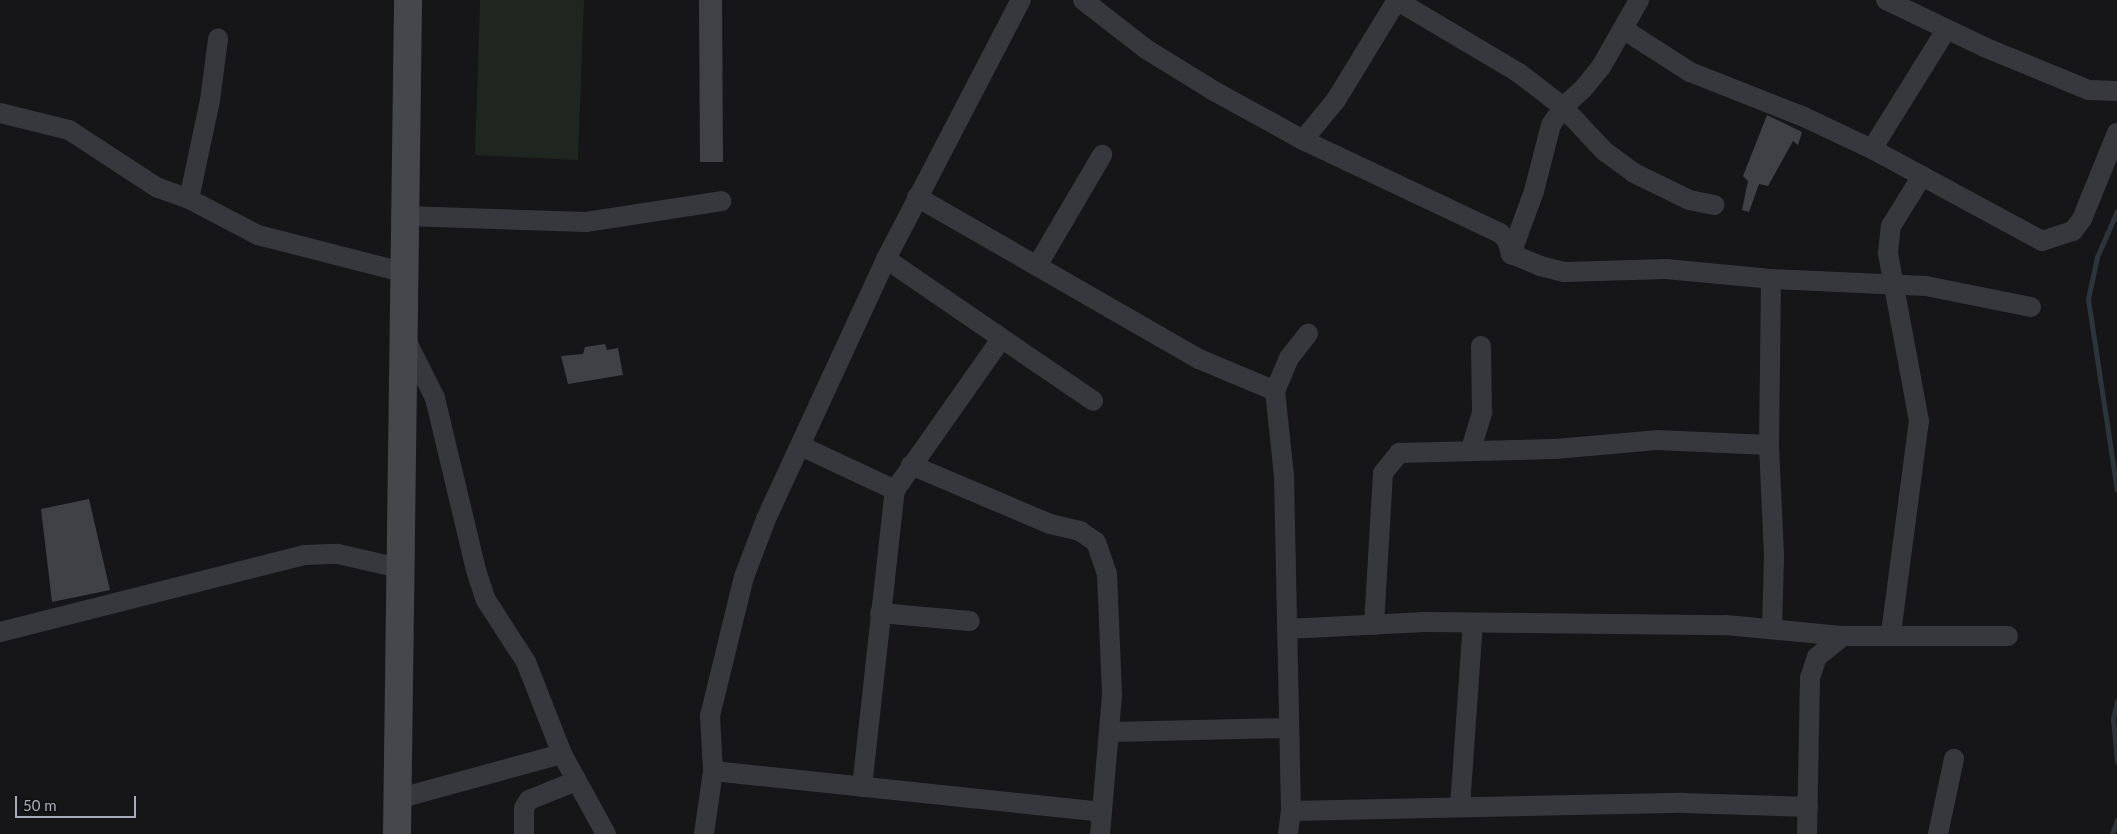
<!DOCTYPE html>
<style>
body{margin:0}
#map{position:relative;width:2117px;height:834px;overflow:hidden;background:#161618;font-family:Lato,sans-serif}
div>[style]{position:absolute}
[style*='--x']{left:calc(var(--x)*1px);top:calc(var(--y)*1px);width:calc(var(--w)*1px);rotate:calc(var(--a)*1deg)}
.green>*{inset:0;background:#1e261f}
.stream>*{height:5px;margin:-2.5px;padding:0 2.5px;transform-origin:2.5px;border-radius:2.5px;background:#2c353c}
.building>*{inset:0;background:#404145}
.street>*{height:20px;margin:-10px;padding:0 10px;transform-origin:10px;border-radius:10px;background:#37383d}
.secondary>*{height:28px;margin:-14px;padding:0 14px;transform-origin:14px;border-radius:14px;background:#45474d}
span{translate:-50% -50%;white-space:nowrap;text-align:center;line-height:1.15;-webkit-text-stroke:4px #111113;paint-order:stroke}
.scale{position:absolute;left:15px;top:796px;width:121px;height:22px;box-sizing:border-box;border:2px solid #a8adb8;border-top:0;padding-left:6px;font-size:15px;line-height:18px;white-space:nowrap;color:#a8adb8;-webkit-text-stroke:4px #111113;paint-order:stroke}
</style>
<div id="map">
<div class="green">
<div style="clip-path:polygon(480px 0,584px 0,578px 160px,475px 155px)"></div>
</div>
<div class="stream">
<div style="--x:2117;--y:211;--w:50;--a:113.5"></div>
<div style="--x:2097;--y:257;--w:43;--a:102.1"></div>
<div style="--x:2088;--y:299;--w:193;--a:81.4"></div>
<div style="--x:2117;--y:701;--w:17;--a:103"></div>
<div style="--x:2113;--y:718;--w:44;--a:84.8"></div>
<div style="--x:2112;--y:834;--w:15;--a:-70"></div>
</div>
<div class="building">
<div style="clip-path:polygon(699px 0,722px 0,723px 162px,700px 162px)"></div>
<div style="clip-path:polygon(1767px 115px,1802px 132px,1798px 145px,1793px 141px,1768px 186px,1759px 184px,1749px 212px,1742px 210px,1748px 181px,1743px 176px)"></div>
<div style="clip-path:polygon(605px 344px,607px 350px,618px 348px,623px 375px,568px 384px,561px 356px,583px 354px,585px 347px)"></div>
<div style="clip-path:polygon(89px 499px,110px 590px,52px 602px,41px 509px)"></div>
</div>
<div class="street">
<div style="--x:1083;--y:0;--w:80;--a:37.9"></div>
<div style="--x:1146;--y:49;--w:80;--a:31.7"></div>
<div style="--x:1214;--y:91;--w:102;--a:28.8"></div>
<div style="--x:1303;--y:140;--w:218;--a:25.3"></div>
<div style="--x:1500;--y:233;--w:10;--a:45"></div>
<div style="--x:1507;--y:240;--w:15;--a:74"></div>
<div style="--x:1511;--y:254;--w:31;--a:22"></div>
<div style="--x:1540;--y:266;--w:25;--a:14"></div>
<div style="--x:1564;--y:272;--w:102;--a:-1.7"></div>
<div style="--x:1666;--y:269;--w:105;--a:5.4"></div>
<div style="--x:1771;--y:279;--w:155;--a:2.6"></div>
<div style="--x:1926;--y:286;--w:107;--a:11.3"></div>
<div style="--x:1396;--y:0;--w:143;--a:30.7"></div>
<div style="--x:1519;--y:73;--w:56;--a:37.7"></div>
<div style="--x:1563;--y:107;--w:60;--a:47"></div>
<div style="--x:1604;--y:151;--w:37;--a:36"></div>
<div style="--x:1634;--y:173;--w:61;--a:26.1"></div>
<div style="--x:1689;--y:200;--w:26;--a:11"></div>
<div style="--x:1886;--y:0;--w:109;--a:25.6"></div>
<div style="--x:1984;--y:47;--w:113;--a:22.3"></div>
<div style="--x:2089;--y:90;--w:28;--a:2"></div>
<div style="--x:1623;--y:29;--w:80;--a:32.7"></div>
<div style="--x:1690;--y:72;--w:123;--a:21.5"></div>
<div style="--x:1804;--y:117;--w:75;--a:25.2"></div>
<div style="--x:1872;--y:149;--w:193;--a:28.4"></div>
<div style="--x:2042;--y:241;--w:33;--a:-18"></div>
<div style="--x:2073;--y:231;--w:15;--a:-53"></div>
<div style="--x:2082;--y:219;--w:93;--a:-67.9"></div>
<div style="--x:0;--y:113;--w:71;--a:13.8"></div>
<div style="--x:69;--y:130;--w:104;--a:33.2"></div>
<div style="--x:156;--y:187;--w:35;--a:20"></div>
<div style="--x:189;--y:199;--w:78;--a:27.6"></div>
<div style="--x:258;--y:235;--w:153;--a:14.4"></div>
<div style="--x:1303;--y:140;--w:52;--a:-50.5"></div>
<div style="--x:1336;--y:100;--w:117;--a:-58.6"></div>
<div style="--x:1872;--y:149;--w:140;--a:-58.1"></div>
<div style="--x:917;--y:197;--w:325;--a:29.9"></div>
<div style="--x:1199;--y:359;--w:82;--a:22.8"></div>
<div style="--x:189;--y:199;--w:101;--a:-78"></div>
<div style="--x:210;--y:100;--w:62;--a:-82.5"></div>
<div style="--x:406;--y:216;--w:180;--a:1.9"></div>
<div style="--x:586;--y:222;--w:137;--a:-8.8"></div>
<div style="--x:1511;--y:254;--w:67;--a:-69.9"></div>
<div style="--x:1534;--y:191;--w:68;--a:-75.6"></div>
<div style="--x:1551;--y:125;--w:22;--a:-56"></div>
<div style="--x:1563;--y:107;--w:27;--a:-42"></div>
<div style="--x:1583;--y:89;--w:28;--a:-51"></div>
<div style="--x:1601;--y:67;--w:77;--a:-60.4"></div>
<div style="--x:886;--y:259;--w:251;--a:34.4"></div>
<div style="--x:1037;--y:266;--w:129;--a:-59.6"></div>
<div style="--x:405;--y:338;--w:67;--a:63.4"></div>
<div style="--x:435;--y:398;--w:177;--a:76.6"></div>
<div style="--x:476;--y:570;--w:32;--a:72"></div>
<div style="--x:486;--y:600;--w:74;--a:57.2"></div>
<div style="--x:526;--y:662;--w:99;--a:68.6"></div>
<div style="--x:562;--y:754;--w:91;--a:61.2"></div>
<div style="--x:1769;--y:445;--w:166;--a:-89.3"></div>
<div style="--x:801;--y:446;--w:104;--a:25.1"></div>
<div style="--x:1471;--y:449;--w:39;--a:-73"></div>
<div style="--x:1482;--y:412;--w:66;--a:-90.9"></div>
<div style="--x:911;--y:465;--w:151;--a:23"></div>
<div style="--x:1050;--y:524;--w:31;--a:13"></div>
<div style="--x:1080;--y:531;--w:19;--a:35"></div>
<div style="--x:1096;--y:542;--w:34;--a:71"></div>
<div style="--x:1107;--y:574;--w:121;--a:87.6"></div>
<div style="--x:1112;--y:695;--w:140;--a:94.9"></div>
<div style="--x:880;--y:613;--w:90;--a:5.1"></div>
<div style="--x:1374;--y:625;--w:152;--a:-86.6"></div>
<div style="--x:1383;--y:473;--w:26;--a:-51"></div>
<div style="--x:1399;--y:453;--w:156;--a:-1.5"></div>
<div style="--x:1555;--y:449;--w:102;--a:-5"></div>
<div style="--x:1657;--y:440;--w:112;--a:2.6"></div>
<div style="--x:1769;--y:445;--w:112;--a:87.4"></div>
<div style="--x:1774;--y:557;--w:72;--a:91.6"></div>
<div style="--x:1287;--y:629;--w:138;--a:-2.9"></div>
<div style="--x:1425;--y:622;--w:301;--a:0.6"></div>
<div style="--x:1726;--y:625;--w:118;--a:5.4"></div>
<div style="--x:1843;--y:636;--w:165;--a:0"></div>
<div style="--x:0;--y:632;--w:314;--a:-14.2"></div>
<div style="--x:304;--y:555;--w:34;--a:-2"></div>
<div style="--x:338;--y:554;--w:63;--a:12.9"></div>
<div style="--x:1891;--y:633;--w:214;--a:-82.5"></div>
<div style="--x:1919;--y:421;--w:171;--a:-100.5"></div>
<div style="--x:1888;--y:253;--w:27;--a:-84"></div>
<div style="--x:1891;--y:226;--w:59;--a:-58.2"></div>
<div style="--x:1111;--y:732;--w:178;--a:-1.3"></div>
<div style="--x:713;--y:771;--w:389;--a:6"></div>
<div style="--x:862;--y:787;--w:299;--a:-83.7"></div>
<div style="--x:895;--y:490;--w:184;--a:-54.9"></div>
<div style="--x:397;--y:799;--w:171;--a:-15.3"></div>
<div style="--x:1460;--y:807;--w:184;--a:-86"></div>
<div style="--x:1291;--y:811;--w:392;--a:-1.2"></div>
<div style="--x:1683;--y:803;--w:125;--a:1.8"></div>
<div style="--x:524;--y:834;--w:26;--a:-90"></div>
<div style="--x:524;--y:808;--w:9;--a:-58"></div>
<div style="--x:529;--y:800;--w:51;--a:-22"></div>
<div style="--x:704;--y:834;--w:64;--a:-81.9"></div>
<div style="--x:713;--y:771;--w:55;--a:-93.1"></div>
<div style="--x:710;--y:716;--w:143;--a:-76.3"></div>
<div style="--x:744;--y:577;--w:62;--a:-69.2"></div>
<div style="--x:766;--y:519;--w:286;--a:-65.2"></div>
<div style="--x:886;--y:259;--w:292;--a:-62.5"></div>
<div style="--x:1288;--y:834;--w:23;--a:-83"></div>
<div style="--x:1291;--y:811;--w:335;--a:-91.2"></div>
<div style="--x:1284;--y:476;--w:85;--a:-96"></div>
<div style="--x:1275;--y:391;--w:36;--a:-67"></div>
<div style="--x:1289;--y:358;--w:31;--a:-52"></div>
<div style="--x:1807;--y:834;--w:156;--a:-88.9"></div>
<div style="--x:1810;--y:678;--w:22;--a:-72"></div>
<div style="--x:1817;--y:657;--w:33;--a:-39"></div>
<div style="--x:1938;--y:834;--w:77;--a:-78"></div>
</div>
<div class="secondary">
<div style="--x:397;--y:834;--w:834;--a:-89.24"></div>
</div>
<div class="scale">50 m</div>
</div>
